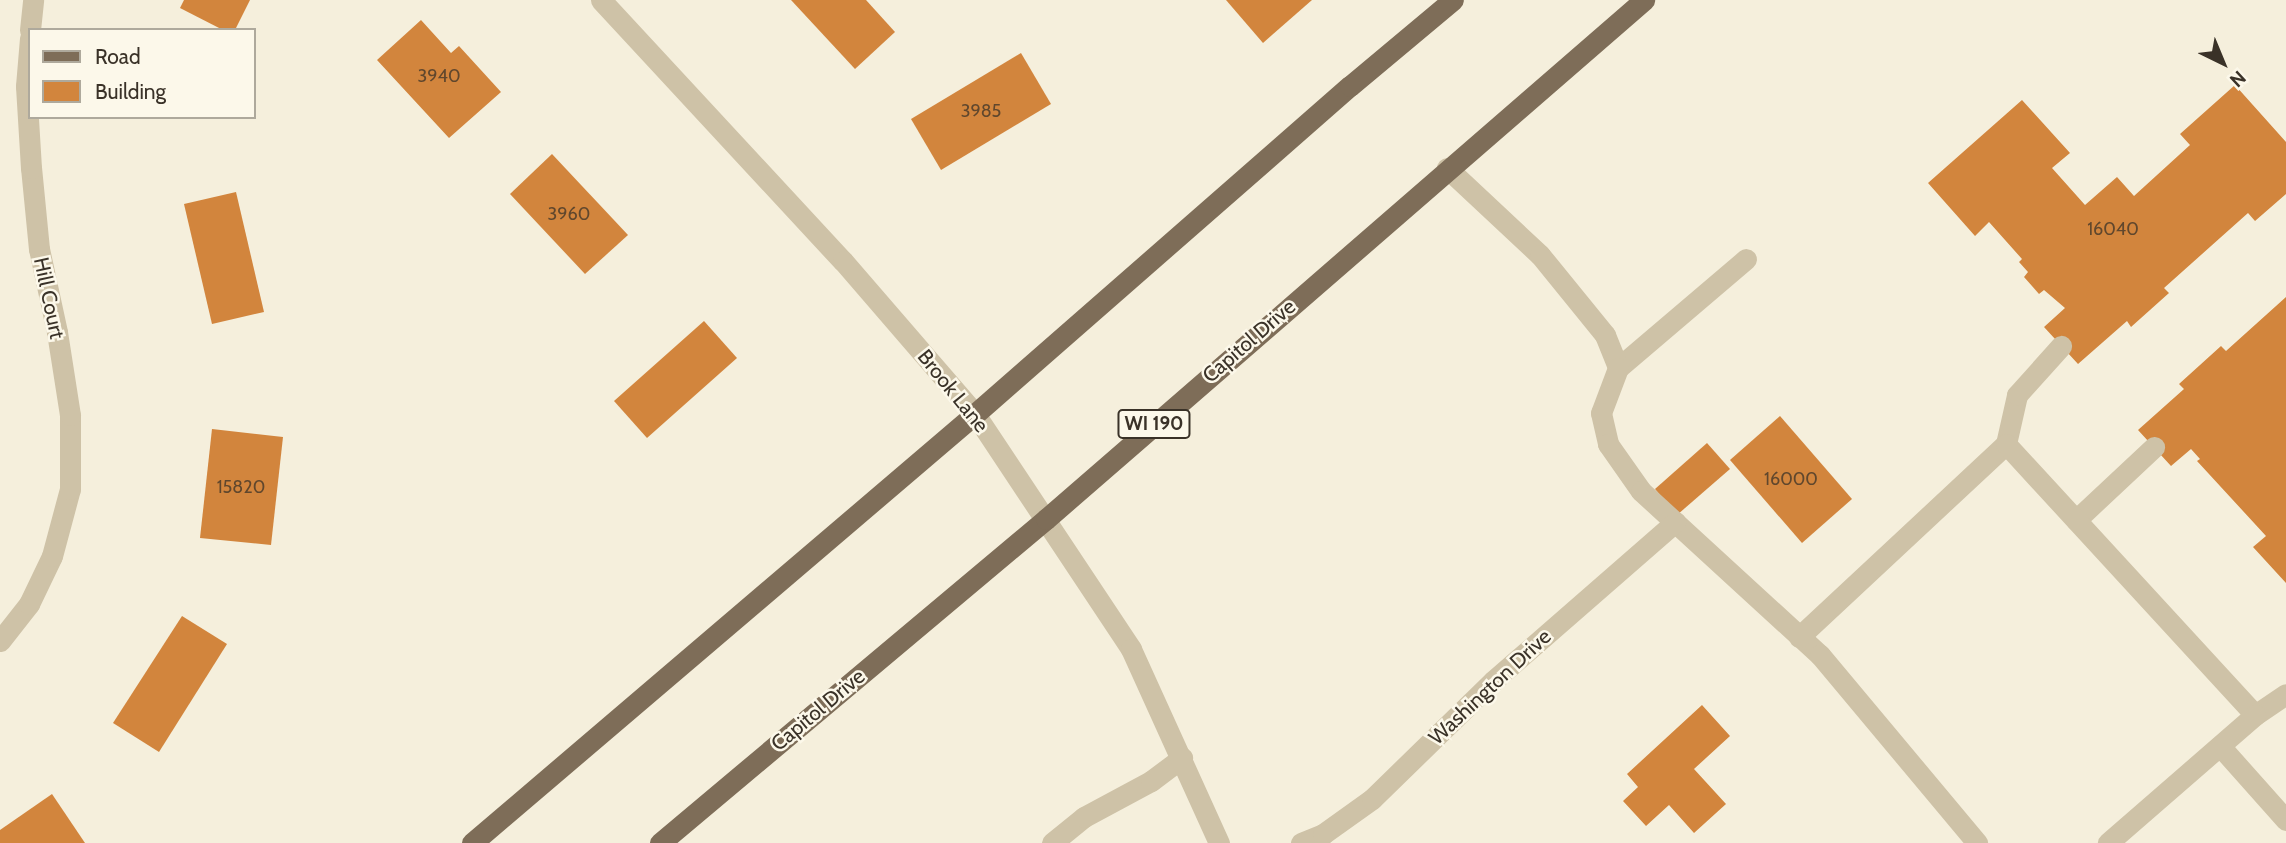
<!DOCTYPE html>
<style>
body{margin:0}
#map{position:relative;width:2286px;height:843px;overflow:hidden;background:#f5efdc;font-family:Cabin,sans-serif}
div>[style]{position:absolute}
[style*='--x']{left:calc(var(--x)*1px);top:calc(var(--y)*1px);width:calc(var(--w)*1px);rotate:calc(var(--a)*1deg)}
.building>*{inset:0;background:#d2853d}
.lane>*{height:21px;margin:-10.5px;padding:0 10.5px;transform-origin:10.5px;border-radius:10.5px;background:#cec2a7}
.street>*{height:21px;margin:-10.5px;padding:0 10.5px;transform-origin:10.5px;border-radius:10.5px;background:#cec2a7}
.primary>*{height:21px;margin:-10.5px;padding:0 10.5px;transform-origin:10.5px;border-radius:10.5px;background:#7e6d58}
span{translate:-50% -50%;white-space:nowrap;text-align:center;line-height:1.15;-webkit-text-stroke:5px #fcf8ea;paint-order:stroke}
.number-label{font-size:18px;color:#60472d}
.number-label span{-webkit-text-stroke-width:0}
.shield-label span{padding:2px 5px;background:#fcf8ea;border:2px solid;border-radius:5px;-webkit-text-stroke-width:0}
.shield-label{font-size:19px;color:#3a3228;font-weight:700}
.street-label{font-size:21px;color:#3a3228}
.legend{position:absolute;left:28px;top:28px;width:228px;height:91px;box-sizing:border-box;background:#fcf8ea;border:2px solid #aea99c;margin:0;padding:9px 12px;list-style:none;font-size:21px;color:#3a3228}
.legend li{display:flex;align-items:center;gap:14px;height:35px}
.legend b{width:35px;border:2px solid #aea99c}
.north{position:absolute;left:2188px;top:28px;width:70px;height:70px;-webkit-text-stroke:5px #fcf8ea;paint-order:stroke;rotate:137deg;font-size:19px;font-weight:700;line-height:28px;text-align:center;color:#3a3228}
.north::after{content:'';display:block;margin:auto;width:24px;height:32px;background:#3a3228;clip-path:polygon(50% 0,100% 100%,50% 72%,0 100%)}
</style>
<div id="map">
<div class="building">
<div style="clip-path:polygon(184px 0,250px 0,235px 30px,223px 30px,180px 8px)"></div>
<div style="clip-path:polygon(791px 0,866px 0,895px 32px,855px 69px)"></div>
<div style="clip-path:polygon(1226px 0,1312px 0,1263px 43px)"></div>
<div style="clip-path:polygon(421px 20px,451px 53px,459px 46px,501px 92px,449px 138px,377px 60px)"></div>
<div style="clip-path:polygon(1021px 53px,1051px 104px,941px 170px,911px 119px)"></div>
<div style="clip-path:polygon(2235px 85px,2286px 142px,2286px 194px,2255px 221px,2248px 213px,2164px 288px,2169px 293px,2131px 327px,2127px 321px,2078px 364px,2044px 327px,2065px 308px,2044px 290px,2039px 294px,2024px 277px,2028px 272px,2019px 262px,2022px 259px,1989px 222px,1975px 236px,1928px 183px,2022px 100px,2070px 153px,2052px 168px,2085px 205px,2117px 177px,2134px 196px,2190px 145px,2180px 134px)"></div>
<div style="clip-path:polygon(552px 154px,628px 235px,585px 274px,510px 194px)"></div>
<div style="clip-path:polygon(236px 192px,264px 312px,212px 324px,184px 204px)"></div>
<div style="clip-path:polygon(2286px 297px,2286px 583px,2253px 547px,2266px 536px,2197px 461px,2200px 459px,2191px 449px,2171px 466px,2138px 430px,2184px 389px,2179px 384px,2221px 346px,2226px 351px)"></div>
<div style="clip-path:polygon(704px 321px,737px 358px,647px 438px,614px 401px)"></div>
<div style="clip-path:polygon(1780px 416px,1852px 499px,1802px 543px,1730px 460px)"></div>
<div style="clip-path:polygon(212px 429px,283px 437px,271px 545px,200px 538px)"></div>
<div style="clip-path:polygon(1707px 443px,1730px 469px,1677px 515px,1655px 489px)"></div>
<div style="clip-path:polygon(182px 616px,227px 644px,159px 752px,113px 723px)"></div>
<div style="clip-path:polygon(1702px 705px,1730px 736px,1694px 769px,1726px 804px,1694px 833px,1669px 805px,1646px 826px,1623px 801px,1638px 787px,1627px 774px)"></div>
<div style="clip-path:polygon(52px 794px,85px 843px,0 843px,0 830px)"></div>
</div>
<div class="lane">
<div style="--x:1618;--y:368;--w:168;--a:-40.4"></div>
<div style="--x:2006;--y:444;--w:50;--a:-77.3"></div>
<div style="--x:2017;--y:395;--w:66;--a:-48.1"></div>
<div style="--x:2076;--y:520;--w:107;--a:-43.1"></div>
<div style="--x:2255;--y:715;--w:37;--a:-34"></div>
<div style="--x:2220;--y:746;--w:99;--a:48.3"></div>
<div style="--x:1052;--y:843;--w:41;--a:-39.1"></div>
<div style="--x:1084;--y:817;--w:76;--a:-28.2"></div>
<div style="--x:1151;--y:781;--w:39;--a:-37"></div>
</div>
<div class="street">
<div style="--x:601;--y:0;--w:356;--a:47.2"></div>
<div style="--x:843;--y:261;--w:202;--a:49.2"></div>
<div style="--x:975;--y:414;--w:282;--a:56.4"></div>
<div style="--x:1131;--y:649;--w:213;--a:65.6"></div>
<div style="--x:30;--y:30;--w:30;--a:-84"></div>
<div style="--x:1447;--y:168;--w:127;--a:43.1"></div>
<div style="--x:1540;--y:255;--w:103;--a:50.9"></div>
<div style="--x:1605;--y:335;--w:35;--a:68"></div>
<div style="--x:1618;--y:368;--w:48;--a:110.7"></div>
<div style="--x:1601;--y:413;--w:32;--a:77"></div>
<div style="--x:1608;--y:444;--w:57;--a:54.9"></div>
<div style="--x:1641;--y:491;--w:243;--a:42.5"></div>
<div style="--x:1820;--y:655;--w:245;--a:50.1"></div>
<div style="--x:1799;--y:637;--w:283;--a:-43"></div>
<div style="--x:2006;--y:444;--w:368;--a:47.4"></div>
<div style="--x:2255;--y:715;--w:195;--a:139"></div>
<div style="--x:0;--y:641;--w:47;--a:-51.9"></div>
<div style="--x:29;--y:604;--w:53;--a:-64.4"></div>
<div style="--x:52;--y:556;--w:69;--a:-75"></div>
<div style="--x:70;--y:489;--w:74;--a:-90"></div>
<div style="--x:70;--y:415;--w:84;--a:-98.9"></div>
<div style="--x:57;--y:332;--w:85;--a:-102.2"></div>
<div style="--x:39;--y:249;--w:81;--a:-95.6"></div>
<div style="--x:31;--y:168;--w:82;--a:-93.5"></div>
<div style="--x:26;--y:86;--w:48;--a:-85.2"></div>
<div style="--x:1301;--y:843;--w:24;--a:-22"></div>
<div style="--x:1323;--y:834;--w:60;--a:-35.5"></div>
<div style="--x:1372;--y:799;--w:169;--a:-44.3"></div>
<div style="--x:1493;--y:681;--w:242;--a:-41.1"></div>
</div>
<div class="primary">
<div style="--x:472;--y:843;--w:661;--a:-40.46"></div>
<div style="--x:975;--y:414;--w:498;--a:-41.2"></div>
<div style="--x:1350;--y:86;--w:134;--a:-39.9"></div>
<div style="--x:660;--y:843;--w:504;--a:-40.01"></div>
<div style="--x:1046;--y:519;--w:792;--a:-40.95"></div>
</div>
<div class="number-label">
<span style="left:439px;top:76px">3940</span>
<span style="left:981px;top:111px">3985</span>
<span style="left:569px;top:214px">3960</span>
<span style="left:2113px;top:229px">16040</span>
<span style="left:1791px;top:479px">16000</span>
<span style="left:241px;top:487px">15820</span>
</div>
<div class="shield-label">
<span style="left:1154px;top:424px">WI 190</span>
</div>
<div class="street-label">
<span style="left:49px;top:298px;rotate:78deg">Hill Court</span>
<span style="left:1249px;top:341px;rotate:-41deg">Capitol Drive</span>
<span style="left:953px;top:391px;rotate:51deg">Brook Lane</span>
<span style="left:1490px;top:687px;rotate:-43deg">Washington Drive</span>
<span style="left:818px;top:710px;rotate:-40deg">Capitol Drive</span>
</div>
<ul class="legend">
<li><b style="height:9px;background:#7e6d58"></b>Road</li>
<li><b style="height:19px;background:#d2853d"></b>Building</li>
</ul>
<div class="north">N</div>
</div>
